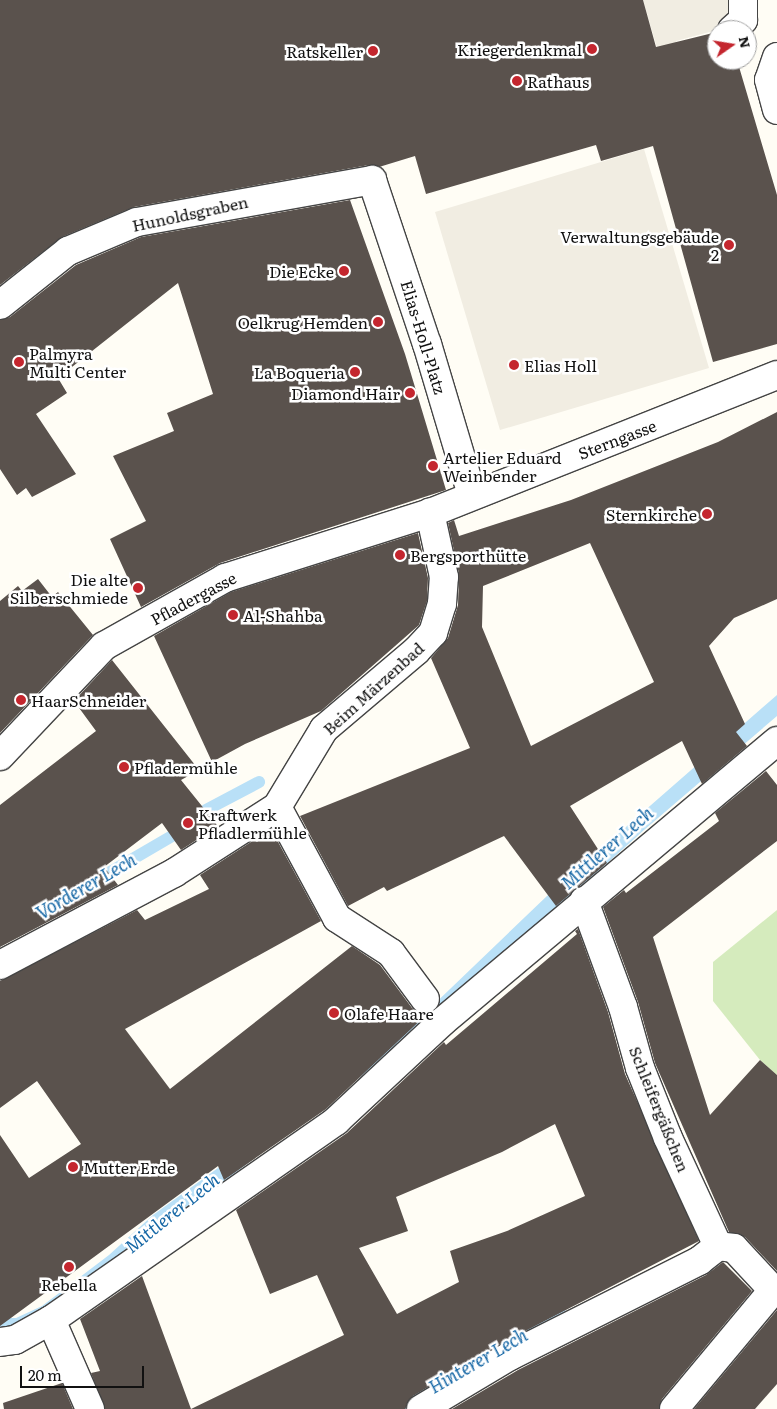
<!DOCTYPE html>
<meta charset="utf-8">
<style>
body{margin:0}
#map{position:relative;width:777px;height:1409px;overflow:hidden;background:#fffdf5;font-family:Literata,serif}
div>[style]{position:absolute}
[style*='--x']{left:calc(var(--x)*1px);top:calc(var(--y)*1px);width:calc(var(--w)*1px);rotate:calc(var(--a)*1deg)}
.green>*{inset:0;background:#d5ebbd}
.plaza>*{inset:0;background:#f1ede2}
.water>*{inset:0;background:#b9e0f7}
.stream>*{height:12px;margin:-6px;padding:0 6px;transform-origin:6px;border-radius:6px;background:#b9e0f7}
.building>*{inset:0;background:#5a524d}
.roads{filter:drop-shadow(1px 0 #444) drop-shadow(-1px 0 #444) drop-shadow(0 1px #444) drop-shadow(0 -1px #444)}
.minor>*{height:28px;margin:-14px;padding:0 14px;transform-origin:14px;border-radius:14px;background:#fff}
.dots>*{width:14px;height:14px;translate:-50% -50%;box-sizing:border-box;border:2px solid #fff;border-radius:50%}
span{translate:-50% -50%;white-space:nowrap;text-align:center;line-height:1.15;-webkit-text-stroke:5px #fff;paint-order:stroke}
.poi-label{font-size:16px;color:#111}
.right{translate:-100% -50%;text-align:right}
.left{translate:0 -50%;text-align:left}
.street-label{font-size:16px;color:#111}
.water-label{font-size:18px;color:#1768a6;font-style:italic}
.north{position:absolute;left:707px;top:20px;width:50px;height:50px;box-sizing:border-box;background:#fff;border:1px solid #a0a0a0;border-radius:50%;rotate:77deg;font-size:14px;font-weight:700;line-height:20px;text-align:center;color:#111}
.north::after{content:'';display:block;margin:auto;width:18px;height:22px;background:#c4262e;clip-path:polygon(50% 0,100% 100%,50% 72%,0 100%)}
.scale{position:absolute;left:20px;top:1366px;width:124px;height:22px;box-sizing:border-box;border:2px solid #111;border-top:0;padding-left:6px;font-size:15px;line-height:18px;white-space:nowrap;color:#111;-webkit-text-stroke:4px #fff;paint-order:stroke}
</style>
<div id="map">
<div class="green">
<div style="clip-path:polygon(777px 910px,777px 1075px,760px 1060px,713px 1001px,713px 962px)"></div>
</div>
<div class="plaza">
<div style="clip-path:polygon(643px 0,753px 0,747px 30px,717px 30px,676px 41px,677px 45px,657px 48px)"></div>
<div style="clip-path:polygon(644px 149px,709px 368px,500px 430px,435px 212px)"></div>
</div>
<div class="water">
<div style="clip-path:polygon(777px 695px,777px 716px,644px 830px,430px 1023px,161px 1230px,25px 1324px,0 1330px,0 1318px,16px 1318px,42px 1306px,109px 1255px,153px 1215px,369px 1059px,425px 1013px,548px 895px)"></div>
</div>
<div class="stream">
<div style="--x:206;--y:810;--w:60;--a:-27.8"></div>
<div style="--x:95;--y:881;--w:89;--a:-30.3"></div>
<div style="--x:394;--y:1409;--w:192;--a:-29.6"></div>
</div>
<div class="building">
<div style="clip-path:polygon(0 0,643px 0,656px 47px,717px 32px,717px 60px,737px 60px,777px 195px,777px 344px,713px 362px,653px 146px,601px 161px,596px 145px,426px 194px,415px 156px,379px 167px,369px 165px,134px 207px,62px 237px,0 285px)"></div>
<div style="clip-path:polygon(350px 200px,405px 354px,446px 490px,220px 563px,141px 607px,110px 539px,146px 521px,113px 456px,174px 431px,167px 413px,213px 394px,178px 283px,58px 378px,67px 393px,36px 414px,76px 474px,32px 497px,26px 488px,17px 495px,0 469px,0 320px,10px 317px,76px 265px,141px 237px)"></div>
<div style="clip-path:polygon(evenodd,777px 412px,777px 599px,734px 618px,709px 646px,745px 724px,736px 732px,747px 746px,702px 784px,682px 741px,570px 806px,607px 863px,556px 906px,504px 836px,387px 891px,384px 887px,348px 906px,300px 816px,470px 748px,431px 658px,448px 638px,458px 605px,459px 574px,448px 523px,454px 520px,459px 536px,571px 500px,718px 442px,777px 412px,590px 543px,654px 682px,531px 746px,482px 627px,483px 586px,590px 543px)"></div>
<div style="clip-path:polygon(418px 533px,428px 578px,427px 601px,419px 625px,321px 711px,245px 744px,212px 762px,154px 636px,231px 592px)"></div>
<div style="clip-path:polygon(38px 579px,52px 597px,58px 592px,93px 635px,0 733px,0 601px,18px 586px,22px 591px)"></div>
<div style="clip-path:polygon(112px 660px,199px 770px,181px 780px,218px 826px,181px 850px,162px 823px,104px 867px,118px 885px,0 947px,0 805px,96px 731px,74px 701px)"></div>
<div style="clip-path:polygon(766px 771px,777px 785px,777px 841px,653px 937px,710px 1115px,760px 1060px,777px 1075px,777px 1271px,745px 1237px,729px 1232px,655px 1063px,638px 1002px,603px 907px,624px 890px,626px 893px,719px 821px,715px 813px)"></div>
<div style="clip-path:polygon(271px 829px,321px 921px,125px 1029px,170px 1089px,352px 946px,380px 965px,412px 1008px,426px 1015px,326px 1109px,224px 1180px,218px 1166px,0 1326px,0 1135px,29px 1178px,81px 1144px,37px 1081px,0 1108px,0 981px,137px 910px,145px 920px,209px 889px,200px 875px)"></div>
<div style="clip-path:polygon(evenodd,578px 929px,608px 1012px,625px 1074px,699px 1241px,502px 1343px,413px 1396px,405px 1409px,105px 1409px,91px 1373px,100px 1371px,80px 1319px,142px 1276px,191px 1409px,344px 1335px,317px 1275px,270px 1294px,236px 1210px,347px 1133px,444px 1042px,446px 1045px,577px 934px,575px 931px,578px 929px,555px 1124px,585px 1196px,507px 1231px,450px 1251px,459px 1282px,397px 1314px,359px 1248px,408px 1231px,396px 1197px,502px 1152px,555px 1124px)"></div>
<div style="clip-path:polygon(723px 1262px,752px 1291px,662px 1399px,659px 1409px,452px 1409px,518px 1370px,706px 1275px)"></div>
<div style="clip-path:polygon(777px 1310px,777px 1384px,755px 1409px,694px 1409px)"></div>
<div style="clip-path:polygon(62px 1383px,73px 1409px,4px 1409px,3px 1403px)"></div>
</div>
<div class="roads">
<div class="minor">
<div style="--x:732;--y:30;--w:15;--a:-42"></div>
<div style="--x:743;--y:20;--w:20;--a:-90"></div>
<div style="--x:777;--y:57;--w:24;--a:109"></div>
<div style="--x:769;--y:80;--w:31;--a:75"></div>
<div style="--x:0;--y:305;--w:87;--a:-38.5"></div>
<div style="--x:68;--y:251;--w:75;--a:-22.8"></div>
<div style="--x:137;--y:222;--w:239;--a:-10.1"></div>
<div style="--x:372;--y:180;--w:173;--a:71.5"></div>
<div style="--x:427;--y:344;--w:158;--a:73.4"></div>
<div style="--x:0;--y:756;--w:151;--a:-46.6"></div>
<div style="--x:104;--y:646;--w:139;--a:-29.3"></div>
<div style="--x:225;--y:578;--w:215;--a:-17.6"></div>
<div style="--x:430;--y:513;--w:373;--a:-21.7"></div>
<div style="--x:277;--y:807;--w:126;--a:61.6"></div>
<div style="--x:337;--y:918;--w:64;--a:32.9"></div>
<div style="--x:391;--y:953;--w:57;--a:53.5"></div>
<div style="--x:584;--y:901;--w:113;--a:69.8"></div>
<div style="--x:623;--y:1007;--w:63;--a:74.4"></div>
<div style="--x:640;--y:1068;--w:75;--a:68.2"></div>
<div style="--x:668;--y:1138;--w:119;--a:65.2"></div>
<div style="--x:0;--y:965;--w:197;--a:-27.9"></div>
<div style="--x:174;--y:873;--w:122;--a:-32.7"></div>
<div style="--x:277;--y:807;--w:91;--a:-58.9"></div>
<div style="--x:324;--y:729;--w:121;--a:-40.3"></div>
<div style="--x:416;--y:651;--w:25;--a:-47"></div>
<div style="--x:433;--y:633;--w:30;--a:-73"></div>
<div style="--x:442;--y:604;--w:27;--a:-86"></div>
<div style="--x:444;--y:577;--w:66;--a:-102.3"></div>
<div style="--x:51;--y:1320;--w:97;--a:66.3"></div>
<div style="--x:0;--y:1342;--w:15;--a:-8"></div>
<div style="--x:15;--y:1340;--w:41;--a:-29.1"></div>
<div style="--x:51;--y:1320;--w:348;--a:-34.9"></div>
<div style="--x:336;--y:1121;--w:145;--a:-43"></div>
<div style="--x:442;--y:1022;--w:437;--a:-40"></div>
<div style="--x:421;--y:1409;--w:104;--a:-30.8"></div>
<div style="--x:510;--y:1356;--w:212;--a:-26.7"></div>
<div style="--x:699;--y:1261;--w:24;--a:-38"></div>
<div style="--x:674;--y:1409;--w:155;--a:-50.2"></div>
<div style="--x:773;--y:1290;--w:57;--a:-132.9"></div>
<div style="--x:734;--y:1248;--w:16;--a:-173"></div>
</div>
</div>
<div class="dots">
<div style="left:592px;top:49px;background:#c4262e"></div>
<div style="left:373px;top:51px;background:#c4262e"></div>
<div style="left:517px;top:81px;background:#c4262e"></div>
<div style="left:729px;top:245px;background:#c4262e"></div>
<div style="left:344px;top:271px;background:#c4262e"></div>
<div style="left:378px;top:322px;background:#c4262e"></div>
<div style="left:19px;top:362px;background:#c4262e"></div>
<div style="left:514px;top:365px;background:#c4262e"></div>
<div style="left:355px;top:372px;background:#c4262e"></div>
<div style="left:410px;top:393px;background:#c4262e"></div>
<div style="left:433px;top:466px;background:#c4262e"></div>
<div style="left:707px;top:514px;background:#c4262e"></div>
<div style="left:400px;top:555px;background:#c4262e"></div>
<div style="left:138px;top:588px;background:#c4262e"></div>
<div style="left:233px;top:615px;background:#c4262e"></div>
<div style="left:21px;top:700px;background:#c4262e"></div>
<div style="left:124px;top:767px;background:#c4262e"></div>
<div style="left:188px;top:823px;background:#c4262e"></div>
<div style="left:334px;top:1013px;background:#c4262e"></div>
<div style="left:73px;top:1167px;background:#c4262e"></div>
<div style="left:69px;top:1267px;background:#c4262e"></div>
</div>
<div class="poi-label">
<span class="right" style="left:582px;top:49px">Kriegerdenkmal</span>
<span class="right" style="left:363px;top:51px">Ratskeller</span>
<span class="left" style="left:527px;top:81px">Rathaus</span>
<span class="right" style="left:719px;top:245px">Verwaltungsgebäude<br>2</span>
<span class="right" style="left:334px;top:271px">Die Ecke</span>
<span class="right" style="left:368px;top:322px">Oelkrug Hemden</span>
<span class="left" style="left:29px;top:362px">Palmyra<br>Multi Center</span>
<span class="left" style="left:524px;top:365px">Elias Holl</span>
<span class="right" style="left:345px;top:372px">La Boqueria</span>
<span class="right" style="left:400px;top:393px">Diamond Hair</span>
<span class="left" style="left:443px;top:466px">Artelier Eduard<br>Weinbender</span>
<span class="right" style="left:697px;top:514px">Sternkirche</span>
<span class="left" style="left:410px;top:555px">Bergsporthütte</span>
<span class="right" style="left:128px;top:588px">Die alte<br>Silberschmiede</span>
<span class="left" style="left:243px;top:615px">Al-Shahba</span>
<span class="left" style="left:31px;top:700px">HaarSchneider</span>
<span class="left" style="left:134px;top:767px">Pfladermühle</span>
<span class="left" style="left:198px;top:823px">Kraftwerk<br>Pfladlermühle</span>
<span class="left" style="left:344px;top:1013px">Olafe Haare</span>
<span class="left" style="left:83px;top:1167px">Mutter Erde</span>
<span style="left:69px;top:1284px">Rebella</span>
</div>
<div class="street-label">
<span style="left:190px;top:213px;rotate:-12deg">Hunoldsgraben</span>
<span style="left:424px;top:337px;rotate:73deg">Elias-Holl-Platz</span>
<span style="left:617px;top:439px;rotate:-21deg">Sterngasse</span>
<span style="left:193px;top:598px;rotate:-28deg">Pfladergasse</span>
<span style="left:373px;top:688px;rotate:-42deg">Beim Märzenbad</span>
<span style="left:660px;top:1109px;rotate:68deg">Schleifergäßchen</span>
</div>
<div class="water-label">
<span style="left:607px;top:848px;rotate:-41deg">Mittlerer Lech</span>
<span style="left:86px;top:886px;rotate:-30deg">Vorderer Lech</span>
<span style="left:172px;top:1213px;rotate:-39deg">Mittlerer Lech</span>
<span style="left:478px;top:1361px;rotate:-30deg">Hinterer Lech</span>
</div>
<div class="north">N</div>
<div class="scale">20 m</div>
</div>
